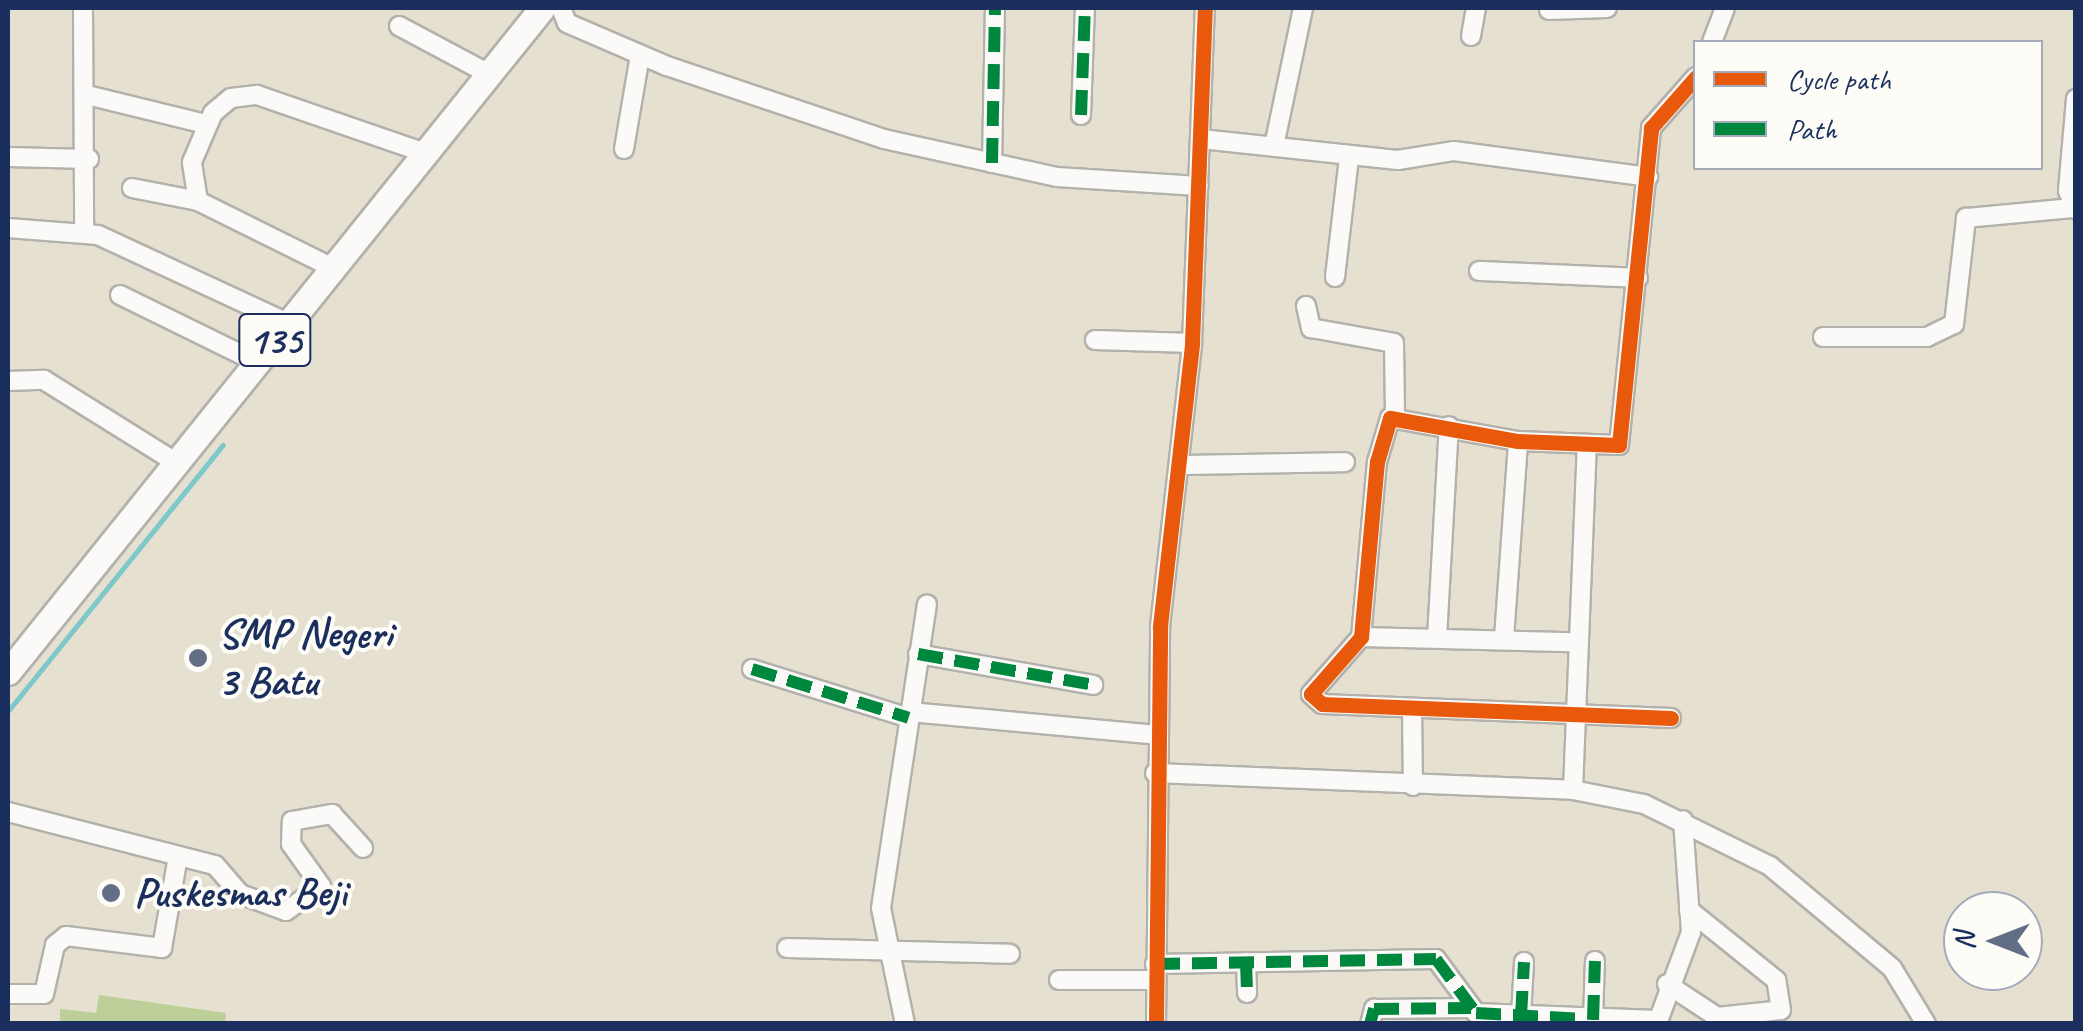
<!DOCTYPE html>
<style>
body{margin:0}
#map{position:relative;width:2083px;height:1031px;overflow:hidden;background:#e5e0d0;font-family:Caveat,sans-serif}
div>[style]{position:absolute}
[style*='--x']{left:calc(var(--x)*1px);top:calc(var(--y)*1px);width:calc(var(--w)*1px);rotate:calc(var(--a)*1deg)}
.green>*{inset:0;background:#bdcf98}
.stream>*{height:5px;margin:-2.5px;padding:0 2.5px;transform-origin:2.5px;border-radius:2.5px;background:#7ec8cc}
.roads{filter:drop-shadow(2px 0 #b2b1ab) drop-shadow(-2px 0 #b2b1ab) drop-shadow(0 2px #b2b1ab) drop-shadow(0 -2px #b2b1ab)}
.minor>*{height:18px;margin:-9px;padding:0 9px;transform-origin:9px;border-radius:9px;background:#fbfaf8}
.primary>*{height:25px;margin:-12.5px;padding:0 12.5px;transform-origin:12.5px;border-radius:12.5px;background:#fbfaf8}
.quiet>*{height:12px;margin-top:-6px;transform-origin:0;background:repeating-linear-gradient(90deg,#00873e 0 25px,transparent 0 37px)}
.cycleway>*{height:15px;margin:-7.5px;padding:0 7.5px;transform-origin:7.5px;border-radius:7.5px;background:#e8590c}
.dots>*{width:28px;height:28px;translate:-50% -50%;box-sizing:border-box;border:5px solid #fdfcf7;border-radius:50%}
span{translate:-50% -50%;white-space:nowrap;text-align:center;line-height:1.15;-webkit-text-stroke:8px #fdfcf7;paint-order:stroke}
.shield-label span{padding:2px 8px;background:#fdfcf7;border:2px solid;border-radius:8px;-webkit-text-stroke-width:0}
.shield-label{font-size:40px;color:#1b2f5e;font-weight:700}
.poi-label{font-size:42px;color:#1b2f5e;font-weight:700}
.left{translate:0 -50%;text-align:left}
.frame{position:absolute;inset:0;border:10px solid #1b2f5e;pointer-events:none}
.legend{position:absolute;left:1693px;top:40px;width:350px;height:130px;box-sizing:border-box;background:#fdfcf7;border:2px solid #a3aaba;margin:0;padding:12px 18px;list-style:none;font-size:30px;color:#1b2f5e}
.legend li{display:flex;align-items:center;gap:20px;height:50px}
.legend b{width:50px;border:2px solid #a3aaba}
.north{position:absolute;left:1943px;top:891px;width:100px;height:100px;box-sizing:border-box;background:#fdfcf7;border:2px solid #a3aaba;border-radius:50%;rotate:270deg;font-size:28px;font-weight:700;line-height:40px;text-align:center;color:#1b2f5e}
.north::after{content:'';display:block;margin:auto;width:35px;height:45px;background:#626d86;clip-path:polygon(50% 0,100% 100%,50% 72%,0 100%)}
</style>
<div id="map">
<div class="green">
<div style="clip-path:polygon(99px 995px,226px 1013px,225px 1023px,60px 1023px,60px 1009px,96px 1013px)"></div>
</div>
<div class="stream">
<div style="--x:8;--y:711;--w:342;--a:-51.1"></div>
</div>
<div class="roads">
<div class="minor">
<div style="--x:83;--y:8;--w:223;--a:89.7"></div>
<div style="--x:561;--y:8;--w:16;--a:68"></div>
<div style="--x:567;--y:23;--w:109;--a:23.3"></div>
<div style="--x:667;--y:66;--w:229;--a:18.6"></div>
<div style="--x:884;--y:139;--w:177;--a:12.4"></div>
<div style="--x:1057;--y:177;--w:142;--a:3.6"></div>
<div style="--x:1549;--y:10;--w:58;--a:-2"></div>
<div style="--x:399;--y:26;--w:102;--a:28.1"></div>
<div style="--x:1471;--y:36;--w:28;--a:-80"></div>
<div style="--x:1712;--y:42;--w:36;--a:-69"></div>
<div style="--x:87;--y:95;--w:122;--a:13.7"></div>
<div style="--x:2076;--y:99;--w:92;--a:95"></div>
<div style="--x:2068;--y:191;--w:20;--a:66"></div>
<div style="--x:1081;--y:115;--w:107;--a:-87.9"></div>
<div style="--x:1201;--y:139;--w:198;--a:6.1"></div>
<div style="--x:1398;--y:160;--w:57;--a:-9.1"></div>
<div style="--x:1454;--y:151;--w:196;--a:7.6"></div>
<div style="--x:1274;--y:146;--w:141;--a:-78.1"></div>
<div style="--x:624;--y:149;--w:95;--a:-80.3"></div>
<div style="--x:8;--y:157;--w:81;--a:1.4"></div>
<div style="--x:992;--y:163;--w:155;--a:-88.9"></div>
<div style="--x:132;--y:188;--w:67;--a:11.1"></div>
<div style="--x:8;--y:228;--w:90;--a:4.4"></div>
<div style="--x:98;--y:235;--w:209;--a:24.9"></div>
<div style="--x:333;--y:268;--w:151;--a:-153.6"></div>
<div style="--x:198;--y:201;--w:39;--a:-99"></div>
<div style="--x:192;--y:162;--w:53;--a:-66.8"></div>
<div style="--x:213;--y:113;--w:23;--a:-40"></div>
<div style="--x:231;--y:98;--w:26;--a:-7"></div>
<div style="--x:257;--y:95;--w:178;--a:19"></div>
<div style="--x:1479;--y:271;--w:159;--a:2.5"></div>
<div style="--x:1335;--y:277;--w:121;--a:-83.3"></div>
<div style="--x:120;--y:295;--w:153;--a:26.1"></div>
<div style="--x:1306;--y:306;--w:23;--a:77"></div>
<div style="--x:1311;--y:328;--w:84;--a:10.2"></div>
<div style="--x:1394;--y:343;--w:73;--a:89.2"></div>
<div style="--x:1823;--y:337;--w:104;--a:0"></div>
<div style="--x:1927;--y:337;--w:30;--a:-26"></div>
<div style="--x:1954;--y:324;--w:107;--a:-83.5"></div>
<div style="--x:1966;--y:218;--w:106;--a:-5.4"></div>
<div style="--x:1095;--y:340;--w:97;--a:1.8"></div>
<div style="--x:8;--y:381;--w:36;--a:-2"></div>
<div style="--x:44;--y:380;--w:155;--a:32"></div>
<div style="--x:1180;--y:465;--w:165;--a:-1"></div>
<div style="--x:1361;--y:637;--w:212;--a:1.4"></div>
<div style="--x:1437;--y:638;--w:212;--a:-86.8"></div>
<div style="--x:1504;--y:638;--w:197;--a:-85.9"></div>
<div style="--x:918;--y:654;--w:178;--a:10"></div>
<div style="--x:752;--y:669;--w:164;--a:17.3"></div>
<div style="--x:1412;--y:708;--w:78;--a:89.3"></div>
<div style="--x:910;--y:712;--w:248;--a:5.3"></div>
<div style="--x:1671;--y:718;--w:349;--a:-177.7"></div>
<div style="--x:1322;--y:704;--w:15;--a:-138"></div>
<div style="--x:1311;--y:694;--w:76;--a:-48.7"></div>
<div style="--x:1361;--y:637;--w:176;--a:-84.8"></div>
<div style="--x:1377;--y:462;--w:46;--a:-73.5"></div>
<div style="--x:1390;--y:418;--w:130;--a:10.2"></div>
<div style="--x:1518;--y:441;--w:101;--a:2.3"></div>
<div style="--x:1619;--y:445;--w:319;--a:-84.2"></div>
<div style="--x:1651;--y:128;--w:68;--a:-48.6"></div>
<div style="--x:1155;--y:773;--w:418;--a:2.3"></div>
<div style="--x:1573;--y:790;--w:72;--a:11.2"></div>
<div style="--x:1644;--y:804;--w:140;--a:26.2"></div>
<div style="--x:1770;--y:866;--w:159;--a:39.9"></div>
<div style="--x:1892;--y:968;--w:66;--a:58.7"></div>
<div style="--x:1573;--y:790;--w:344;--a:-87.7"></div>
<div style="--x:8;--y:812;--w:214;--a:14.4"></div>
<div style="--x:215;--y:865;--w:38;--a:49"></div>
<div style="--x:240;--y:894;--w:49;--a:20.3"></div>
<div style="--x:286;--y:911;--w:43;--a:-35.5"></div>
<div style="--x:321;--y:886;--w:52;--a:-125.5"></div>
<div style="--x:291;--y:844;--w:23;--a:-88"></div>
<div style="--x:292;--y:821;--w:41;--a:-9.9"></div>
<div style="--x:332;--y:814;--w:46;--a:47.6"></div>
<div style="--x:787;--y:948;--w:223;--a:1.5"></div>
<div style="--x:1246;--y:962;--w:31;--a:88"></div>
<div style="--x:1155;--y:964;--w:281;--a:-1"></div>
<div style="--x:1436;--y:959;--w:67;--a:53.5"></div>
<div style="--x:1476;--y:1013;--w:181;--a:2.2"></div>
<div style="--x:1059;--y:980;--w:96;--a:0"></div>
<div style="--x:1667;--y:984;--w:60;--a:33.4"></div>
<div style="--x:1717;--y:1017;--w:64;--a:-6.2"></div>
<div style="--x:1781;--y:1010;--w:30;--a:-99"></div>
<div style="--x:1776;--y:980;--w:112;--a:-141.2"></div>
<div style="--x:8;--y:994;--w:36;--a:0"></div>
<div style="--x:44;--y:994;--w:50;--a:-77.3"></div>
<div style="--x:55;--y:945;--w:14;--a:-39"></div>
<div style="--x:66;--y:936;--w:97;--a:7.1"></div>
<div style="--x:162;--y:948;--w:93;--a:-80.1"></div>
<div style="--x:1521;--y:1016;--w:54;--a:-86.8"></div>
<div style="--x:1593;--y:1020;--w:59;--a:-88.1"></div>
<div style="--x:905;--y:1024;--w:118;--a:-101.7"></div>
<div style="--x:881;--y:908;--w:307;--a:-81.4"></div>
<div style="--x:1156;--y:1024;--w:398;--a:-89.4"></div>
<div style="--x:1160;--y:626;--w:285;--a:-83.5"></div>
<div style="--x:1192;--y:343;--w:335;--a:-87.8"></div>
<div style="--x:1370;--y:1024;--w:16;--a:-75"></div>
<div style="--x:1374;--y:1009;--w:97;--a:-0.6"></div>
<div style="--x:1657;--y:1024;--w:98;--a:-69.7"></div>
<div style="--x:1691;--y:932;--w:112;--a:-94.1"></div>
</div>
<div class="primary">
<div style="--x:8;--y:672;--w:852;--a:-51.19"></div>
</div>
</div>
<div class="quiet">
<div style="--x:1081;--y:115;--w:107;--a:-87.9"></div>
<div style="--x:992;--y:163;--w:155;--a:-88.9"></div>
<div style="--x:918;--y:654;--w:178;--a:10"></div>
<div style="--x:752;--y:669;--w:164;--a:17.3"></div>
<div style="--x:1246;--y:962;--w:31;--a:88"></div>
<div style="--x:1155;--y:964;--w:281;--a:-1"></div>
<div style="--x:1436;--y:959;--w:67;--a:53.5"></div>
<div style="--x:1476;--y:1013;--w:108;--a:3.2"></div>
<div style="--x:1521;--y:1016;--w:54;--a:-86.8"></div>
<div style="--x:1593;--y:1020;--w:59;--a:-88.1"></div>
<div style="--x:1370;--y:1024;--w:16;--a:-75"></div>
<div style="--x:1374;--y:1009;--w:97;--a:-0.6"></div>
</div>
<div class="cycleway">
<div style="--x:1671;--y:718;--w:349;--a:-177.7"></div>
<div style="--x:1322;--y:704;--w:15;--a:-138"></div>
<div style="--x:1311;--y:694;--w:76;--a:-48.7"></div>
<div style="--x:1361;--y:637;--w:176;--a:-84.8"></div>
<div style="--x:1377;--y:462;--w:46;--a:-73.5"></div>
<div style="--x:1390;--y:418;--w:130;--a:10.2"></div>
<div style="--x:1518;--y:441;--w:101;--a:2.3"></div>
<div style="--x:1619;--y:445;--w:319;--a:-84.2"></div>
<div style="--x:1651;--y:128;--w:68;--a:-48.6"></div>
<div style="--x:1156;--y:1024;--w:398;--a:-89.4"></div>
<div style="--x:1160;--y:626;--w:285;--a:-83.5"></div>
<div style="--x:1192;--y:343;--w:335;--a:-87.8"></div>
</div>
<div class="dots">
<div style="left:198px;top:658px;background:#626d86"></div>
<div style="left:111px;top:893px;background:#626d86"></div>
</div>
<div class="shield-label">
<span style="left:275px;top:340px">135</span>
</div>
<div class="poi-label">
<span class="left" style="left:218px;top:658px">SMP Negeri<br>3 Batu</span>
<span class="left" style="left:134px;top:893px">Puskesmas Beji</span>
</div>
<div class="frame"></div>
<ul class="legend">
<li><b style="height:12px;background:#e8590c"></b>Cycle path</li>
<li><b style="height:12px;background:#00873e"></b>Path</li>
</ul>
<div class="north">N</div>
</div>
